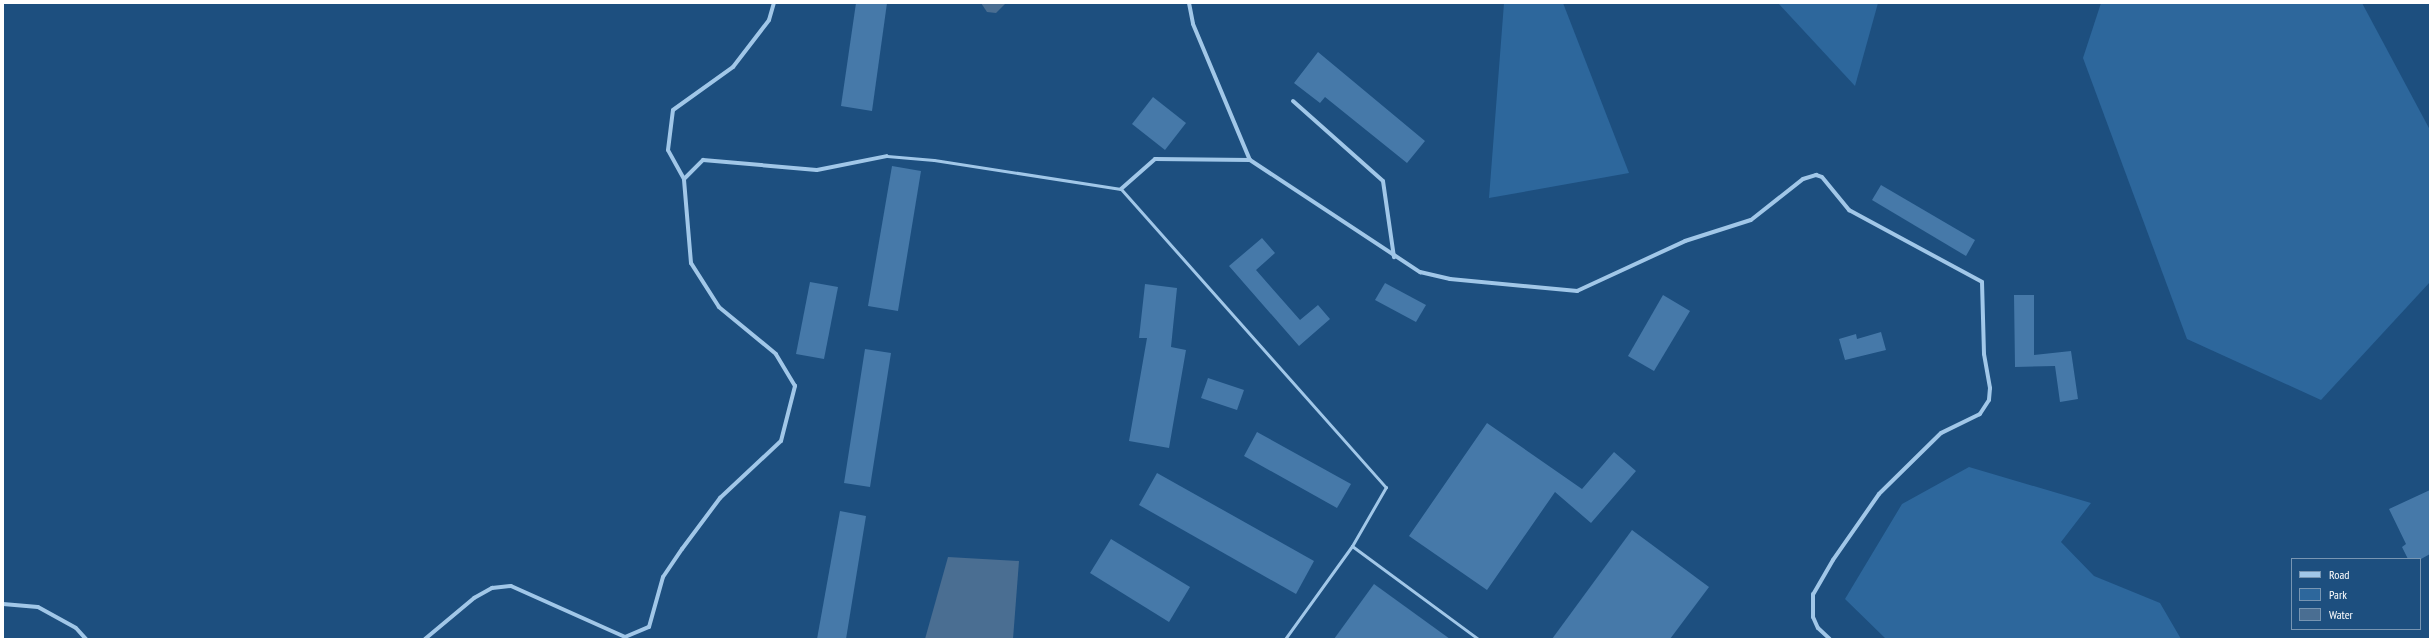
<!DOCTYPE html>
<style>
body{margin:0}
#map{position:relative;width:2433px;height:642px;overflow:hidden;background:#1d4f7f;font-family:"PT Sans Narrow",sans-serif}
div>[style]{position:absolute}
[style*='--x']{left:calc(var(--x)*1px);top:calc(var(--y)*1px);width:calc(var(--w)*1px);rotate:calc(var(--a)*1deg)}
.green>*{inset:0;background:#2d679c}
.water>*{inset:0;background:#4a6e92}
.building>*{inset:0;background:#4679a9}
.service>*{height:3px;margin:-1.5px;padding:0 1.5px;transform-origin:1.5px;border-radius:1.5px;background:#a1c7e8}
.minor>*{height:4px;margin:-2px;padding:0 2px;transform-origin:2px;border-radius:2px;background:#a1c7e8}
span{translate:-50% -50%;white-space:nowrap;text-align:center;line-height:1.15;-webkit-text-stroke:4px #1d4f7f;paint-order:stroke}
.frame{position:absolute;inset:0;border:4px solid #fff;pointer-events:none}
.legend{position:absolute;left:2291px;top:558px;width:130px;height:72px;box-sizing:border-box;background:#1d4f7f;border:1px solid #7795b2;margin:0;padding:5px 7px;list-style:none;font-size:12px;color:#fff}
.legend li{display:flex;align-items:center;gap:8px;height:20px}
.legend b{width:20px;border:1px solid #7795b2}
</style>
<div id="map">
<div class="green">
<div style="clip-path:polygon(1504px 3px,1563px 3px,1629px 173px,1489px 198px)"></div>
<div style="clip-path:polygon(1778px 3px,1878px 3px,1855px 86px)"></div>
<div style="clip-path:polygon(2101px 3px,2362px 3px,2430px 130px,2430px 282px,2321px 400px,2187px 339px,2083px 58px)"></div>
<div style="clip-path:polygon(1969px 467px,2091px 503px,2061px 542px,2094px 576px,2160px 603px,2181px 639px,1886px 639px,1845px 599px,1902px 504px)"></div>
</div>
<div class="water">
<div style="clip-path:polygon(981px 3px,1006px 3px,996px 13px,987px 12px)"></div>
<div style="clip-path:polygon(948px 557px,1019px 561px,1013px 639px,925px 639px)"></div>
</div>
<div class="building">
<div style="clip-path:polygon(856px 3px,887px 3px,872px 111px,841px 106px)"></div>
<div style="clip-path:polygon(1318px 52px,1425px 141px,1407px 163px,1325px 97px,1320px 103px,1294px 83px)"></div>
<div style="clip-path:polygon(1153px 97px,1186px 123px,1165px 150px,1132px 124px)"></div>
<div style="clip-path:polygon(892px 166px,921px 171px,898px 311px,868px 306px)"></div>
<div style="clip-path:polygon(1881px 185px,1975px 240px,1966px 256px,1872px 200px)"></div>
<div style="clip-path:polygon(1262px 238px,1275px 253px,1256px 270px,1300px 320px,1318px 305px,1330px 319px,1299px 346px,1229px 266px)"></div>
<div style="clip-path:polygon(810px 282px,838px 287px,824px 359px,796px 354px)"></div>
<div style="clip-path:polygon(1385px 283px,1426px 305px,1416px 322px,1375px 300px)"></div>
<div style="clip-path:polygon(1145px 284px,1177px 288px,1171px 347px,1186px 350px,1169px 448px,1129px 441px,1147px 338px,1139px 338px)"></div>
<div style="clip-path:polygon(1663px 295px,1690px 311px,1654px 371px,1628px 356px)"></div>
<div style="clip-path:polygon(2014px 295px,2034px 295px,2034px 355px,2071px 351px,2078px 399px,2060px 402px,2055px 366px,2015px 367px)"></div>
<div style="clip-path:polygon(1881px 332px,1886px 350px,1845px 360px,1839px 339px,1856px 334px,1857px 339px)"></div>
<div style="clip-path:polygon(865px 349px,891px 353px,870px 487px,844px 483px)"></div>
<div style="clip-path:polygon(1208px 378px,1244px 390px,1237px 410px,1201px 398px)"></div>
<div style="clip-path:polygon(1487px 423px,1582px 489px,1614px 452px,1636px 471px,1591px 523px,1555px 492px,1487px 590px,1409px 536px)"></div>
<div style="clip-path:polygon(1257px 432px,1351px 484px,1337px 508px,1244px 456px)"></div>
<div style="clip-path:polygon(1157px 473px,1314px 561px,1296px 594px,1139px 505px)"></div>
<div style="clip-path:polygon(2430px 490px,2430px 554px,2421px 559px,2408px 559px,2402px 547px,2406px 544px,2389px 509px)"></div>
<div style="clip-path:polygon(840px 511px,866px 516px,846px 639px,817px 639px)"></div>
<div style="clip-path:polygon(1632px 530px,1709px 587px,1670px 639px,1552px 639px)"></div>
<div style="clip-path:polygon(1111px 539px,1190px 587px,1169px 622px,1090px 573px)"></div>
<div style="clip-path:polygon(1374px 584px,1450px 639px,1334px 639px)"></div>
</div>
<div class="service">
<div style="--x:887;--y:156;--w:47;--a:4.9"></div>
<div style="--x:934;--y:160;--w:189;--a:8.8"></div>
<div style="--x:1121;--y:189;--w:399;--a:48.4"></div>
<div style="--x:1386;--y:487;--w:68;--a:120"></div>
<div style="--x:1352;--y:546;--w:115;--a:125.8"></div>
<div style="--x:1352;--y:546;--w:157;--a:36.4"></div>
</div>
<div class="minor">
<div style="--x:1189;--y:3;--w:21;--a:79"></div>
<div style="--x:1193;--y:24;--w:147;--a:67.3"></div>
<div style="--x:1293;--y:101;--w:120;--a:41.6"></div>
<div style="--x:1383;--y:181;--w:77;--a:81.8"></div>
<div style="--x:684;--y:179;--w:33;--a:-119"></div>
<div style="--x:668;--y:150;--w:40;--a:-82.9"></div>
<div style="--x:673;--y:110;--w:74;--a:-35.6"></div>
<div style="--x:733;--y:67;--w:59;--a:-52.5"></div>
<div style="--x:769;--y:20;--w:18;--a:-74"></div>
<div style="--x:1121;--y:189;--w:45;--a:-41.4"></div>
<div style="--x:1155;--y:159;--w:95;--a:0.6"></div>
<div style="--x:1250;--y:160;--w:204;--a:33.4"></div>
<div style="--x:1420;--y:272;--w:31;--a:13"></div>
<div style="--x:1450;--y:279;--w:128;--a:5.4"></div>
<div style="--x:1577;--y:291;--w:119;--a:-24.8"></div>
<div style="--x:1685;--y:241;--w:69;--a:-17.7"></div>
<div style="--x:1751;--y:220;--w:66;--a:-38.3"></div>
<div style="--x:1803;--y:179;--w:14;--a:-17"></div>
<div style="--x:1816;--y:175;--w:6;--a:18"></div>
<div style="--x:1822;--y:177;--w:43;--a:50.7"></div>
<div style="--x:1849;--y:210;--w:151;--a:28.4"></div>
<div style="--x:1982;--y:282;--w:72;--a:88.4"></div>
<div style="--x:1984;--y:354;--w:35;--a:80"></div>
<div style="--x:1990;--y:388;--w:12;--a:95"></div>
<div style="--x:1989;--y:400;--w:17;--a:123"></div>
<div style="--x:1980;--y:414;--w:43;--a:154"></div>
<div style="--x:1941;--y:433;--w:87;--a:135.5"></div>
<div style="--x:1879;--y:494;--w:80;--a:124.9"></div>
<div style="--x:1833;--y:560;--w:39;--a:120"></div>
<div style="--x:1813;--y:594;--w:23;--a:90"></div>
<div style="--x:1813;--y:617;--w:12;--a:66"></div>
<div style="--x:1818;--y:628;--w:16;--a:43"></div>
<div style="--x:3;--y:604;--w:35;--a:5"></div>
<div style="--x:38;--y:607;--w:43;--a:28.9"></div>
<div style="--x:76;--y:628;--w:15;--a:48"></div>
<div style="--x:425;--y:639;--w:64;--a:-39.9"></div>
<div style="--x:474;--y:598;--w:21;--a:-29"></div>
<div style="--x:492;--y:588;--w:19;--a:-6"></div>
<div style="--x:511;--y:586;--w:125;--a:24.1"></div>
<div style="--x:625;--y:637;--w:26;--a:-23"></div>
<div style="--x:649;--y:627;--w:52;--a:-74.4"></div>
<div style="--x:663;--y:577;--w:34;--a:-56"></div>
<div style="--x:682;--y:549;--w:64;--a:-53.3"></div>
<div style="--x:720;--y:498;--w:83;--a:-43.1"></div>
<div style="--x:781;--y:441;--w:57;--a:-75.7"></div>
<div style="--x:795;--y:386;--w:37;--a:-121"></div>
<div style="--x:776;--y:354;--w:74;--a:-140.5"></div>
<div style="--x:719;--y:307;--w:52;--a:-122.5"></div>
<div style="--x:691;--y:263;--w:84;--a:-94.8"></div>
<div style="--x:684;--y:179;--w:27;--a:-45"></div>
<div style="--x:703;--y:160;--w:114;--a:5"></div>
<div style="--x:817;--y:170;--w:71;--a:-11.3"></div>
</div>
<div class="frame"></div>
<ul class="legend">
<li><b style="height:5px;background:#a1c7e8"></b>Road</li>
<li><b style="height:11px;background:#2d679c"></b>Park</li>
<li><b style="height:11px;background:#4a6e92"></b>Water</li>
</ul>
</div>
